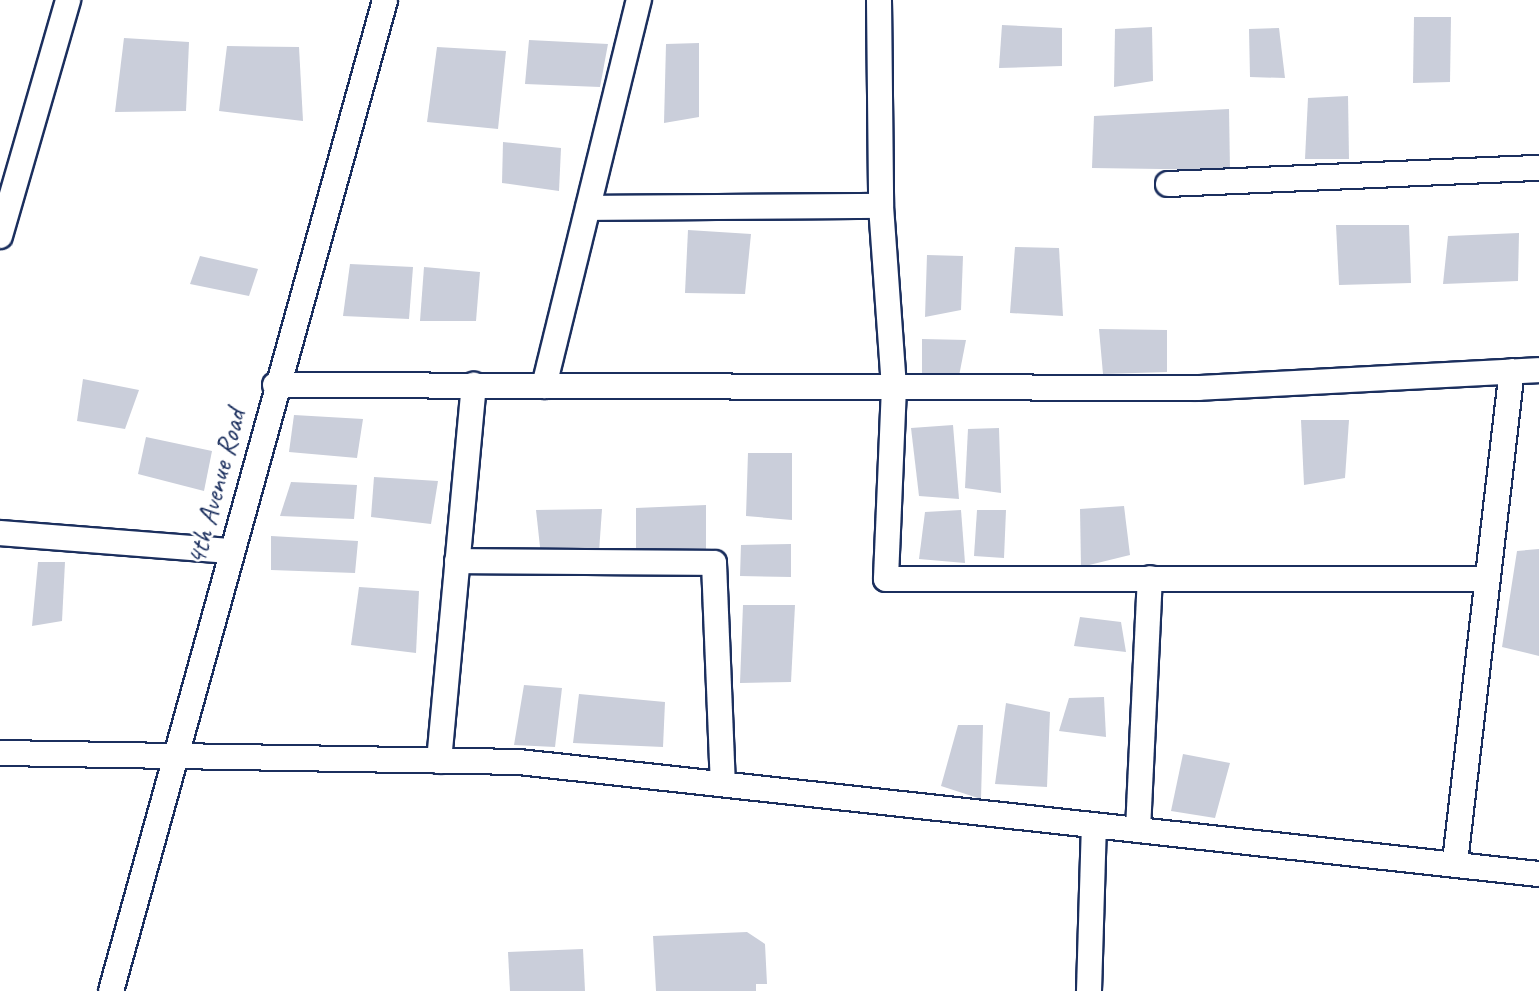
<!DOCTYPE html>
<style>
body{margin:0}
#map{position:relative;width:1539px;height:991px;overflow:hidden;background:#fff;font-family:Caveat,sans-serif}
div>[style]{position:absolute}
[style*='--x']{left:calc(var(--x)*1px);top:calc(var(--y)*1px);width:calc(var(--w)*1px);rotate:calc(var(--a)*1deg)}
.building>*{inset:0;background:#caceda}
.roads{filter:drop-shadow(2px 0 #1b2f5e) drop-shadow(-2px 0 #1b2f5e) drop-shadow(0 2px #1b2f5e) drop-shadow(0 -2px #1b2f5e)}
.minor>*{height:24px;margin:-12px;padding:0 12px;transform-origin:12px;border-radius:12px;background:#fff}
span{translate:-50% -50%;white-space:nowrap;text-align:center;line-height:1.15;-webkit-text-stroke:5px #fff;paint-order:stroke}
.street-label{font-size:28px;color:#1b2f5e}
</style>
<div id="map">
<div class="building">
<div style="clip-path:polygon(1414px 17px,1451px 17px,1450px 82px,1413px 83px)"></div>
<div style="clip-path:polygon(1002px 25px,1062px 28px,1062px 66px,999px 68px)"></div>
<div style="clip-path:polygon(1152px 27px,1153px 81px,1114px 87px,1115px 29px)"></div>
<div style="clip-path:polygon(1279px 28px,1285px 78px,1250px 77px,1249px 29px)"></div>
<div style="clip-path:polygon(124px 38px,189px 42px,186px 111px,115px 112px)"></div>
<div style="clip-path:polygon(529px 40px,608px 44px,600px 87px,525px 84px)"></div>
<div style="clip-path:polygon(699px 43px,699px 117px,664px 123px,666px 44px)"></div>
<div style="clip-path:polygon(227px 46px,299px 47px,303px 121px,219px 111px)"></div>
<div style="clip-path:polygon(437px 47px,506px 51px,498px 129px,427px 122px)"></div>
<div style="clip-path:polygon(1348px 96px,1349px 159px,1305px 159px,1308px 98px)"></div>
<div style="clip-path:polygon(1229px 109px,1230px 170px,1092px 168px,1094px 116px)"></div>
<div style="clip-path:polygon(503px 142px,561px 148px,559px 191px,502px 183px)"></div>
<div style="clip-path:polygon(1336px 225px,1409px 225px,1411px 283px,1339px 285px)"></div>
<div style="clip-path:polygon(688px 230px,751px 234px,745px 294px,685px 293px)"></div>
<div style="clip-path:polygon(1519px 233px,1518px 281px,1443px 284px,1448px 236px)"></div>
<div style="clip-path:polygon(1015px 247px,1059px 248px,1063px 316px,1010px 313px)"></div>
<div style="clip-path:polygon(927px 255px,963px 256px,961px 310px,925px 317px)"></div>
<div style="clip-path:polygon(200px 256px,258px 269px,249px 296px,190px 284px)"></div>
<div style="clip-path:polygon(350px 264px,413px 267px,409px 319px,343px 316px)"></div>
<div style="clip-path:polygon(424px 267px,480px 272px,476px 321px,420px 321px)"></div>
<div style="clip-path:polygon(1099px 329px,1167px 330px,1167px 372px,1103px 374px)"></div>
<div style="clip-path:polygon(922px 339px,966px 340px,959px 376px,922px 373px)"></div>
<div style="clip-path:polygon(83px 379px,139px 390px,125px 429px,77px 421px)"></div>
<div style="clip-path:polygon(294px 415px,363px 419px,357px 458px,289px 452px)"></div>
<div style="clip-path:polygon(1301px 420px,1349px 420px,1345px 478px,1304px 485px)"></div>
<div style="clip-path:polygon(953px 425px,959px 499px,919px 496px,911px 428px)"></div>
<div style="clip-path:polygon(999px 428px,1001px 493px,965px 488px,968px 429px)"></div>
<div style="clip-path:polygon(146px 437px,212px 451px,204px 491px,138px 474px)"></div>
<div style="clip-path:polygon(748px 453px,792px 453px,792px 520px,746px 516px)"></div>
<div style="clip-path:polygon(374px 477px,438px 481px,431px 524px,371px 517px)"></div>
<div style="clip-path:polygon(291px 482px,357px 485px,354px 519px,280px 516px)"></div>
<div style="clip-path:polygon(706px 505px,706px 550px,636px 552px,636px 508px)"></div>
<div style="clip-path:polygon(1124px 506px,1130px 555px,1081px 567px,1080px 509px)"></div>
<div style="clip-path:polygon(602px 509px,599px 552px,541px 556px,536px 510px)"></div>
<div style="clip-path:polygon(961px 510px,965px 563px,919px 559px,925px 512px)"></div>
<div style="clip-path:polygon(977px 510px,1006px 510px,1004px 558px,974px 556px)"></div>
<div style="clip-path:polygon(271px 536px,358px 541px,355px 573px,271px 570px)"></div>
<div style="clip-path:polygon(791px 544px,791px 577px,740px 576px,741px 545px)"></div>
<div style="clip-path:polygon(1539px 549px,1539px 656px,1502px 647px,1517px 551px)"></div>
<div style="clip-path:polygon(38px 562px,65px 562px,62px 621px,32px 626px)"></div>
<div style="clip-path:polygon(359px 587px,419px 591px,416px 653px,351px 645px)"></div>
<div style="clip-path:polygon(743px 605px,795px 605px,791px 682px,740px 683px)"></div>
<div style="clip-path:polygon(1080px 617px,1121px 622px,1126px 652px,1074px 646px)"></div>
<div style="clip-path:polygon(524px 685px,562px 688px,555px 747px,514px 745px)"></div>
<div style="clip-path:polygon(579px 694px,665px 702px,663px 747px,573px 743px)"></div>
<div style="clip-path:polygon(1104px 697px,1106px 737px,1059px 731px,1069px 698px)"></div>
<div style="clip-path:polygon(1006px 703px,1050px 712px,1047px 787px,995px 784px)"></div>
<div style="clip-path:polygon(958px 725px,983px 725px,981px 799px,941px 786px)"></div>
<div style="clip-path:polygon(1183px 754px,1230px 763px,1215px 818px,1171px 811px)"></div>
<div style="clip-path:polygon(747px 932px,765px 944px,767px 984px,756px 984px,756px 991px,656px 991px,653px 936px)"></div>
<div style="clip-path:polygon(583px 949px,585px 991px,510px 991px,508px 952px)"></div>
</div>
<div class="roads">
<div class="minor">
<div style="--x:879;--y:0;--w:206;--a:89.4"></div>
<div style="--x:881;--y:206;--w:181;--a:85.9"></div>
<div style="--x:894;--y:387;--w:192;--a:92.4"></div>
<div style="--x:886;--y:579;--w:601;--a:0"></div>
<div style="--x:1168;--y:184;--w:371;--a:-2.5"></div>
<div style="--x:588;--y:208;--w:293;--a:-0.4"></div>
<div style="--x:0;--y:236;--w:246;--a:-73.9"></div>
<div style="--x:275;--y:385;--w:923;--a:0.19"></div>
<div style="--x:1198;--y:388;--w:341;--a:-3"></div>
<div style="--x:544;--y:386;--w:398;--a:-76.2"></div>
<div style="--x:0;--y:533;--w:231;--a:4.5"></div>
<div style="--x:457;--y:561;--w:257;--a:0.4"></div>
<div style="--x:714;--y:563;--w:221;--a:87.7"></div>
<div style="--x:0;--y:753;--w:519;--a:0.99"></div>
<div style="--x:519;--y:762;--w:1026;--a:6.27"></div>
<div style="--x:439;--y:761;--w:378;--a:-84.7"></div>
<div style="--x:1138;--y:830;--w:252;--a:-87.3"></div>
<div style="--x:1455;--y:862;--w:494;--a:-83.4"></div>
<div style="--x:111;--y:991;--w:1028;--a:-74.54"></div>
<div style="--x:1089;--y:991;--w:165;--a:-88.3"></div>
</div>
</div>
<div class="street-label">
<span style="left:216px;top:487px;rotate:-75deg">4th Avenue Road</span>
</div>
</div>
